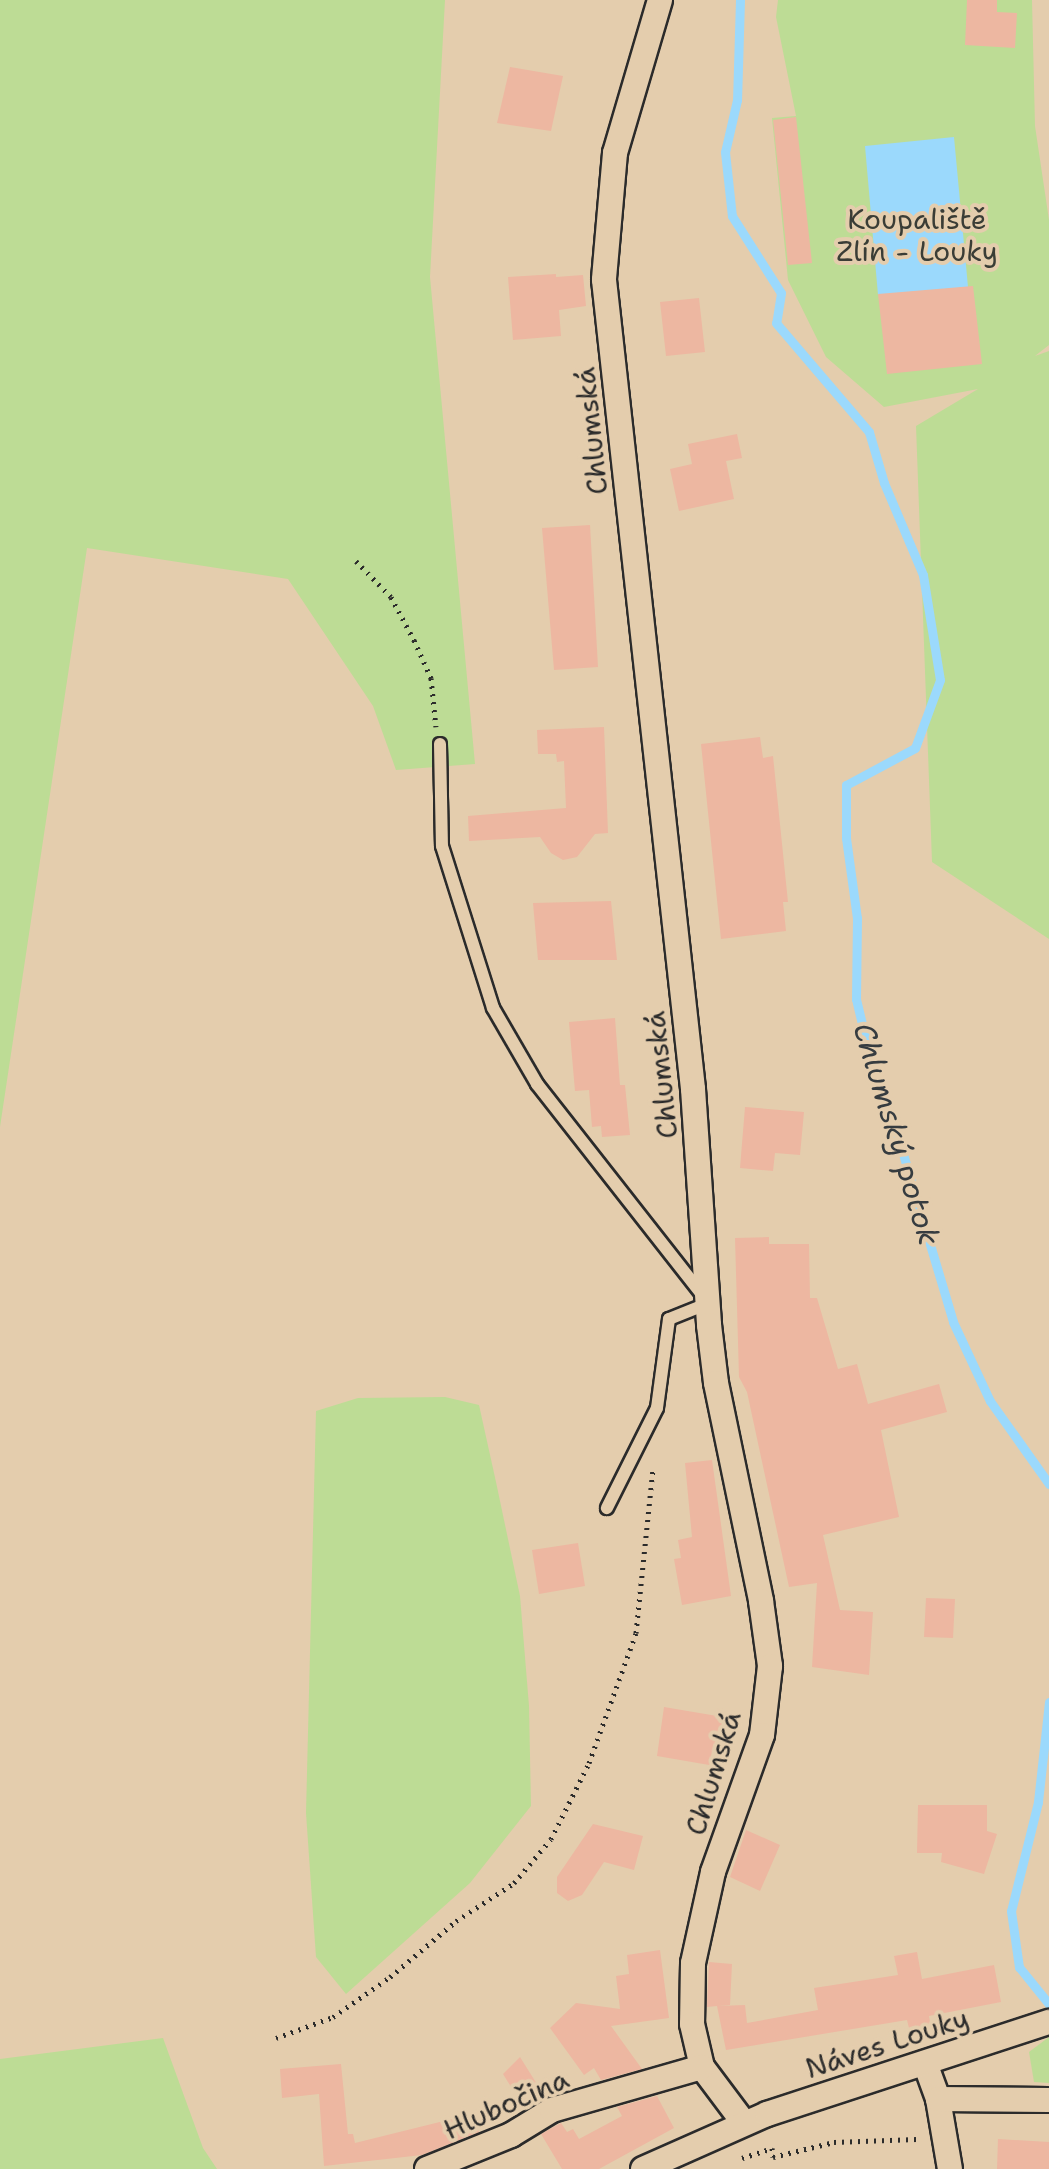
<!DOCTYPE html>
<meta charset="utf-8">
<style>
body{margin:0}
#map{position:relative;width:1049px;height:2169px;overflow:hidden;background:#e4cdad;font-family:"Shantell Sans",sans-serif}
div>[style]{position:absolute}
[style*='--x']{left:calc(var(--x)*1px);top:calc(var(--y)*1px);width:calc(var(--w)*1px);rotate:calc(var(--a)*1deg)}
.green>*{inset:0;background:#bddc95}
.water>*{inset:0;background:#9bd9fc}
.stream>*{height:9px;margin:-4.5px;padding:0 4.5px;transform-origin:4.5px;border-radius:4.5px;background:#9bd9fc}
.building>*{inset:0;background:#edb7a1}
.path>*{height:5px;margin-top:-2.5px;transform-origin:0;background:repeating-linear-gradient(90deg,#2b2b2b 0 2px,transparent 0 8px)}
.roads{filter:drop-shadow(2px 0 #2b2b2b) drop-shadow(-2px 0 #2b2b2b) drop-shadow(0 2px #2b2b2b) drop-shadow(0 -2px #2b2b2b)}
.service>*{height:12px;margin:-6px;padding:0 6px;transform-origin:6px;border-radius:6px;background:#e4cdad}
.minor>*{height:24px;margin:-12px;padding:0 12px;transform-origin:12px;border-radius:12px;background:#e4cdad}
span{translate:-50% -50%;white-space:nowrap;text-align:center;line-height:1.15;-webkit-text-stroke:8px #e4cdad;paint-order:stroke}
.park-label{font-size:28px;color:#3a3d36}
.street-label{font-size:28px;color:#2b2b2b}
.water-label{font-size:30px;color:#363c40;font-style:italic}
</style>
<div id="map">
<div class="green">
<div style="clip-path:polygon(0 0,445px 0,430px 277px,475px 764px,396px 770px,373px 706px,288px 579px,87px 548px,0 1127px)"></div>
<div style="clip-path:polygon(778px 0,1032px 0,1035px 126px,1049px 220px,1049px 345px,1035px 356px,1049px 351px,1049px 939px,932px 862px,916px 426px,978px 389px,884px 407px,826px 357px,788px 280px,772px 118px,796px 116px,776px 17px)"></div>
<div style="clip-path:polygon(445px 1397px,479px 1405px,496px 1482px,520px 1596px,529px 1706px,531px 1806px,470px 1883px,346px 1994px,316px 1957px,306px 1813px,316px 1411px,358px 1398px)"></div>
<div style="clip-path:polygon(1049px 2037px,1049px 2083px,1034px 2082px,1029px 2052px)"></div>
<div style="clip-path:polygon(163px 2038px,203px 2148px,217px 2169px,0 2169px,0 2059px)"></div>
</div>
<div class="water">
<div style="clip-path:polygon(954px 137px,968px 287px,878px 295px,865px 146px)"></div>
</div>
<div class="stream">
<div style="--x:740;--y:0;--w:100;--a:91.7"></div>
<div style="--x:737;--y:100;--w:53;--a:103"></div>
<div style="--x:725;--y:152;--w:64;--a:83.8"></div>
<div style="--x:732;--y:216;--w:91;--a:57.5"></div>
<div style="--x:781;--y:293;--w:30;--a:99"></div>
<div style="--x:776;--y:323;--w:143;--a:49.5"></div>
<div style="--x:869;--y:432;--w:53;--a:73.6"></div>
<div style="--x:884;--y:483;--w:100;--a:67"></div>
<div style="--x:923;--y:575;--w:106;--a:80.8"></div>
<div style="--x:940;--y:680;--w:72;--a:110.2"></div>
<div style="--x:915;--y:748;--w:78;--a:151.8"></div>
<div style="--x:846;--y:785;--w:53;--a:90"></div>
<div style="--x:846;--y:838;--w:81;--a:82.2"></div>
<div style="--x:857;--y:918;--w:81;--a:90.7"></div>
<div style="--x:856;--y:999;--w:77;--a:76.5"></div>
<div style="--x:874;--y:1074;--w:57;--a:68.4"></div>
<div style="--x:895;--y:1127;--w:203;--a:73.4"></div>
<div style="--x:953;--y:1322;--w:87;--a:64.9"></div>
<div style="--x:990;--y:1401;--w:102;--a:54.6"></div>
<div style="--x:1049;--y:1702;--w:101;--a:96.3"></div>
<div style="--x:1038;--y:1802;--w:112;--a:103.9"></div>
<div style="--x:1011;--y:1911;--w:57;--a:81.9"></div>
<div style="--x:1019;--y:1967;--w:48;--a:51"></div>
</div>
<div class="building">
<div style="clip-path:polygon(967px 0,997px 0,997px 12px,1017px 13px,1015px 48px,965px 45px)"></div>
<div style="clip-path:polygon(510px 67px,563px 76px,551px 131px,497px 123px)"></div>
<div style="clip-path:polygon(796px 117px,812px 263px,788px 265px,773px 120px)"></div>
<div style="clip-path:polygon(556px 274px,556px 277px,583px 275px,586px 306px,559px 310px,561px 336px,513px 340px,508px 277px)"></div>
<div style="clip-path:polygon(973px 286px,982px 364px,887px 374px,878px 294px)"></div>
<div style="clip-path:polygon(699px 298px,705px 352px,666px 356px,660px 302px)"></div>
<div style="clip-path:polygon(737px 434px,742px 458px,726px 461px,734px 499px,679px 511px,670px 469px,692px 464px,688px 444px)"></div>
<div style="clip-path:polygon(590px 525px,598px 667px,554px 670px,542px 528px)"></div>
<div style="clip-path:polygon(604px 727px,608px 833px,595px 834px,577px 857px,563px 860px,551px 853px,540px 837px,469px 841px,468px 816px,566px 808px,564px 761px,557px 762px,556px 754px,538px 754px,537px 730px)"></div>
<div style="clip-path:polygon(760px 737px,763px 758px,773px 756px,788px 902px,783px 902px,786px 931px,721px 939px,701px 744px)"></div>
<div style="clip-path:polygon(611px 901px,617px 960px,538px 960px,533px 903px)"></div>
<div style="clip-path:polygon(615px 1018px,620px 1085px,625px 1085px,630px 1135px,602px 1137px,601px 1126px,592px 1127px,589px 1090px,575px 1091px,569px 1022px)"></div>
<div style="clip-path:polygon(745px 1107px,804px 1112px,800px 1155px,775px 1153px,773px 1171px,740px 1168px)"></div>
<div style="clip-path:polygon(769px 1237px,769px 1244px,809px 1244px,810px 1298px,817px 1298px,838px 1369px,857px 1364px,868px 1404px,939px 1384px,947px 1412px,881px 1430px,899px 1517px,823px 1535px,840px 1610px,873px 1612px,869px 1675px,812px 1667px,817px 1583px,789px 1587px,747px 1392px,739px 1377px,735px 1238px)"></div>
<div style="clip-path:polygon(712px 1460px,731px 1596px,682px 1605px,674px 1559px,681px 1558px,678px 1540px,692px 1537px,685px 1463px)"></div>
<div style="clip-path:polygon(578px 1543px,585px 1586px,539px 1594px,532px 1550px)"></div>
<div style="clip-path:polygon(926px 1598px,955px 1599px,953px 1638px,924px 1637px)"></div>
<div style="clip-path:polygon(664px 1707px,723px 1717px,715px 1766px,657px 1756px)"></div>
<div style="clip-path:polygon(918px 1805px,987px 1805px,987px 1831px,997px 1834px,984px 1874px,941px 1862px,942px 1853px,917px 1853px)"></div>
<div style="clip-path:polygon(593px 1824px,643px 1836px,634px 1870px,604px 1862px,582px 1895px,568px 1901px,557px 1893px,557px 1877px)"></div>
<div style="clip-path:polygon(746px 1830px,780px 1845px,760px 1891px,730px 1877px)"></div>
<div style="clip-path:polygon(660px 1950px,669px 2018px,611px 2026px,642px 2069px,601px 2080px,594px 2068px,584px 2075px,550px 2028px,576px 2003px,620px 2009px,616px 1976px,629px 1974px,627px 1955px)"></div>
<div style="clip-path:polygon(917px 1952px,922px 1979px,994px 1965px,1001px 2002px,929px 2016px,931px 2028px,910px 2032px,907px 2020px,726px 2050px,717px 2006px,707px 2007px,709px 1962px,732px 1964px,730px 2005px,718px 2006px,745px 2005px,747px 2023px,818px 2010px,814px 1988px,898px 1975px,894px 1956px)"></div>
<div style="clip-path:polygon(520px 2057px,545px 2097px,525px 2109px,503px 2074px)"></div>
<div style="clip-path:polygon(341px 2064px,348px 2134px,353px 2134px,355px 2143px,472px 2114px,479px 2132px,422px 2155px,324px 2166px,319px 2094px,282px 2098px,280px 2069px)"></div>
<div style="clip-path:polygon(657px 2096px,674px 2128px,599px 2169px,562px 2169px,541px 2134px,561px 2123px,567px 2132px,573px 2129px,579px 2139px,622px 2116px,617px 2107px)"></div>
<div style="clip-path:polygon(998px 2139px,1049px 2142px,1049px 2169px,997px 2169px)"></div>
</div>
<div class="path">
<div style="--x:356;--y:561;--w:50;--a:45.8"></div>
<div style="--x:391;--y:597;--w:49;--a:61.9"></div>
<div style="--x:414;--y:640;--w:42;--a:65.9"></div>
<div style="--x:431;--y:678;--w:49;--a:84.2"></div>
<div style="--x:276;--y:2038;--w:61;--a:-20.2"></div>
<div style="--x:333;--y:2017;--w:70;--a:-35.1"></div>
<div style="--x:390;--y:1977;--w:87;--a:-40.3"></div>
<div style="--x:456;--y:1921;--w:69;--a:-33.2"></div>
<div style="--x:514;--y:1883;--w:57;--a:-49.9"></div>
<div style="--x:551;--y:1839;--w:85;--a:-63.4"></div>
<div style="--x:589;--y:1763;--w:138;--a:-70.1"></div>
<div style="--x:636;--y:1633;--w:166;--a:-84.1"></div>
<div style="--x:742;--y:2158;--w:32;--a:-18"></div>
<div style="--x:772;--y:2148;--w:9;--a:84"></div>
<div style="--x:773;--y:2157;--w:63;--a:-13.8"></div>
<div style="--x:834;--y:2142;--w:83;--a:-2.1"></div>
</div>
<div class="roads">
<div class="service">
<div style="--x:440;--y:744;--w:102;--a:88.9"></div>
<div style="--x:442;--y:846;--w:170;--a:72.5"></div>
<div style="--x:493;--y:1008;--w:88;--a:59.9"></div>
<div style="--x:537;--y:1084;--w:278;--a:51.9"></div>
<div style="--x:709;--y:1303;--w:43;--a:158.2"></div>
<div style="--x:669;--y:1319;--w:90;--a:97.7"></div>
<div style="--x:657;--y:1408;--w:112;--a:116.6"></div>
</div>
<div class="minor">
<div style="--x:660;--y:0;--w:159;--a:106.4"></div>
<div style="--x:615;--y:153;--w:127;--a:95"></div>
<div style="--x:604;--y:280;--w:814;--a:83.72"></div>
<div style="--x:693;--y:1089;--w:237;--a:86.1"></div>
<div style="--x:709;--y:1325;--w:58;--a:83.1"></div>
<div style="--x:716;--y:1383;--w:223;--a:78.3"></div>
<div style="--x:761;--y:1601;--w:66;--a:82.1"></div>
<div style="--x:770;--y:1666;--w:69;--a:96.6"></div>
<div style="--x:762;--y:1735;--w:145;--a:109.7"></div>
<div style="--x:713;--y:1872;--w:93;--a:102.4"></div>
<div style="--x:693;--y:1963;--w:61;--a:90.9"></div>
<div style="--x:692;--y:2024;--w:44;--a:76.9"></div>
<div style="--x:702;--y:2067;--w:70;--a:53.1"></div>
<div style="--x:925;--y:2063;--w:38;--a:70"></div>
<div style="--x:938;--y:2099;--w:71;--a:80.3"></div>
<div style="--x:938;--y:2099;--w:111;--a:0.5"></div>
<div style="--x:427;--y:2169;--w:91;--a:-22"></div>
<div style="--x:511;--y:2135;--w:48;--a:-31.4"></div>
<div style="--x:552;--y:2110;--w:156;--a:-16"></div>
<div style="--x:643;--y:2169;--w:136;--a:-23.9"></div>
<div style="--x:767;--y:2114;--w:297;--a:-18.1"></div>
</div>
</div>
<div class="park-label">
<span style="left:917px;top:235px">Koupaliště<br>Zlín - Louky</span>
</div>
<div class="street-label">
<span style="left:591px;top:431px;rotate:-96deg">Chlumská</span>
<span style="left:661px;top:1075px;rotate:-96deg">Chlumská</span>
<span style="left:713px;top:1773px;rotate:-73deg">Chlumská</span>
<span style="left:887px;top:2043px;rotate:-18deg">Náves Louky</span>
<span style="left:506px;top:2104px;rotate:-24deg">Hlubočina</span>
</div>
<div class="water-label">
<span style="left:896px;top:1134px;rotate:73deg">Chlumský potok</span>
</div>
</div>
